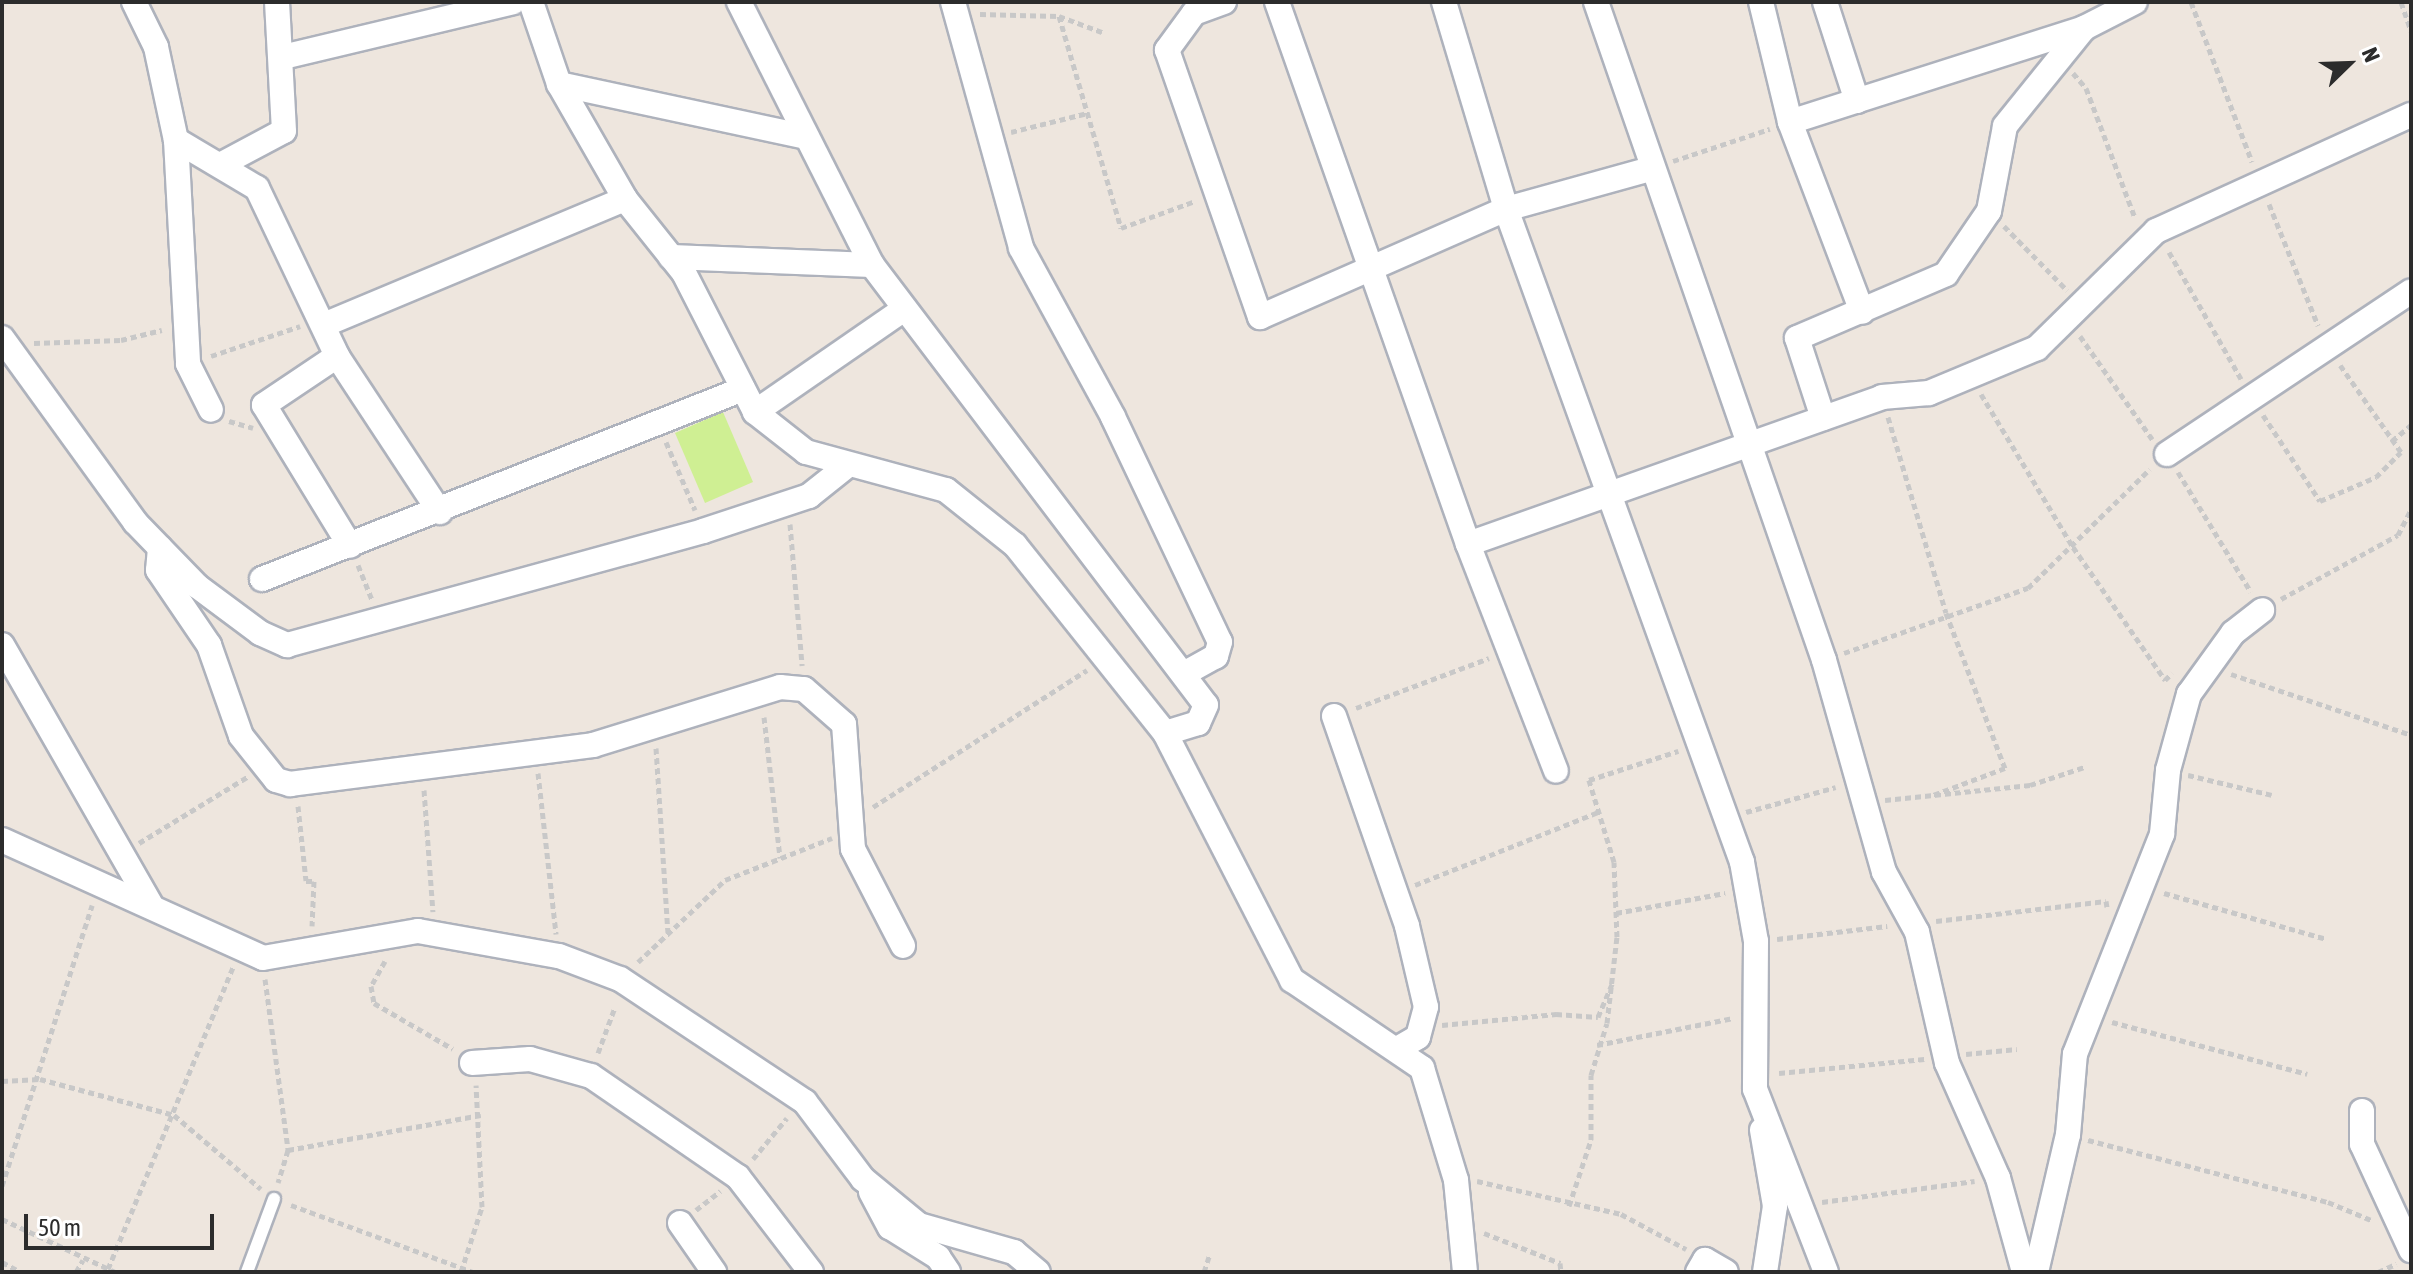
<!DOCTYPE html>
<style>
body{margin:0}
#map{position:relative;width:2413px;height:1274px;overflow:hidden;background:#eee6de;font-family:"Asap Condensed",sans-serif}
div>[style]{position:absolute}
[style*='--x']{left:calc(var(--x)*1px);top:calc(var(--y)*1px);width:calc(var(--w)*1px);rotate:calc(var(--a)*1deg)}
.pitch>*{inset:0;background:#cfef93}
.path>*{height:5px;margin-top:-2.5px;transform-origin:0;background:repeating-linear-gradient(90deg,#c8c8c8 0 6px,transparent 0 10px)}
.roads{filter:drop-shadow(2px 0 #aeb2bc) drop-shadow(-2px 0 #aeb2bc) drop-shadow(0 2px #aeb2bc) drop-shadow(0 -2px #aeb2bc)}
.lane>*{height:12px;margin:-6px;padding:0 6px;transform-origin:6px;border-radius:6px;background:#fff}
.street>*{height:24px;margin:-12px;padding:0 12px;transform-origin:12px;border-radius:12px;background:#fff}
span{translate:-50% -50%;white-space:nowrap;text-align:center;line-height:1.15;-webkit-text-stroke:6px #fff;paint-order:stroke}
.frame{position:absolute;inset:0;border:4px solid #2c2c2c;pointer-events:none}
.north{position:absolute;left:2309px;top:24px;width:80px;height:80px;-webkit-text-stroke:6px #fff;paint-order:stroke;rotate:67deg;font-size:22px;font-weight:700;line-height:32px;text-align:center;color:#2c2c2c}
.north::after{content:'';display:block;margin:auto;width:28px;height:36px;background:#2c2c2c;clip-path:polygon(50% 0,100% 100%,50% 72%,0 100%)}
.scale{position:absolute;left:24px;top:1214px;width:190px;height:36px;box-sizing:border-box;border:4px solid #2c2c2c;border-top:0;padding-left:10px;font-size:24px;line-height:28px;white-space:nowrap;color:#2c2c2c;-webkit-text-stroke:6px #fff;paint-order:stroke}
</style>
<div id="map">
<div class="pitch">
<div style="clip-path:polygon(723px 412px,753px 482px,705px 503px,675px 433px)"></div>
</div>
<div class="path">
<div style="--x:2191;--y:2;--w:171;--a:69.1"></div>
<div style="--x:2401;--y:2;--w:31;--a:71"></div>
<div style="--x:980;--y:14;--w:79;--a:1.5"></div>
<div style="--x:1059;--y:16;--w:46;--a:20.4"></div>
<div style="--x:1059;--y:16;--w:221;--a:73.7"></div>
<div style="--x:1121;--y:228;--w:79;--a:-20"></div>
<div style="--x:2073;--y:73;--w:20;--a:49"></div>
<div style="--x:2086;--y:88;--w:139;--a:69.3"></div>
<div style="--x:1011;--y:132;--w:79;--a:-13.9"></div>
<div style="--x:1673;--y:161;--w:102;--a:-18.3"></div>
<div style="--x:2269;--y:204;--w:131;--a:68"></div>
<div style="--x:2004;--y:226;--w:90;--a:45.5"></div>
<div style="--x:2169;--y:252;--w:146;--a:60.4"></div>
<div style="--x:2080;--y:336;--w:126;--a:55"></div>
<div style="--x:34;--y:343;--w:87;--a:-2"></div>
<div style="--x:121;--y:340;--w:42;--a:-13.7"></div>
<div style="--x:211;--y:356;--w:94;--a:-18.6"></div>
<div style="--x:1981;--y:394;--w:179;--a:59"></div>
<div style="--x:2073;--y:547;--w:162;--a:55.3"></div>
<div style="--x:2165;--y:680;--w:10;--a:-45"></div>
<div style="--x:2263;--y:415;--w:103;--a:56.5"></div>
<div style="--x:2320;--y:501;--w:61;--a:-23.2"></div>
<div style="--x:2376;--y:477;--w:35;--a:-45"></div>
<div style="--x:2401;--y:452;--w:106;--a:-125"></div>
<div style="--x:1888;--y:417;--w:204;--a:73.5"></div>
<div style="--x:1946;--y:613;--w:166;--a:69.2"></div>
<div style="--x:2005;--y:768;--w:77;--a:159.4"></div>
<div style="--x:229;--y:421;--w:25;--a:16"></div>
<div style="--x:2392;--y:441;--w:25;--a:-40"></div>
<div style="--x:666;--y:442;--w:74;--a:66.9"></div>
<div style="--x:2178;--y:472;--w:140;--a:58.7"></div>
<div style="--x:790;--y:524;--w:142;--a:85.1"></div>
<div style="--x:358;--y:565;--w:38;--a:68"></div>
<div style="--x:2281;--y:599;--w:133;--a:-28.7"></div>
<div style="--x:2398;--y:535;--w:29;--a:-63"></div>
<div style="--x:1844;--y:653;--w:195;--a:-19.5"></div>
<div style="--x:2028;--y:588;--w:170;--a:-44.3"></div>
<div style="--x:2231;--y:674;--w:190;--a:18.7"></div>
<div style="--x:1356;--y:708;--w:142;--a:-20.6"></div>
<div style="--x:764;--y:717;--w:142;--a:83.5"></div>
<div style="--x:656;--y:748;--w:185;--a:86.3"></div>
<div style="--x:538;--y:773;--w:162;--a:83.6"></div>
<div style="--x:2188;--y:775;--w:86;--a:13.4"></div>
<div style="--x:424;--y:790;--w:122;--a:85.8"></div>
<div style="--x:1885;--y:800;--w:146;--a:-5.9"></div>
<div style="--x:2030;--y:785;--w:57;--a:-18.4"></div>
<div style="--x:298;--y:806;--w:75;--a:83.9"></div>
<div style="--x:306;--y:881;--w:8;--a:0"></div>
<div style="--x:314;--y:881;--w:45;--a:92.5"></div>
<div style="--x:873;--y:807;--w:254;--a:-32.6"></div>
<div style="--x:1746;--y:812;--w:93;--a:-15.5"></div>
<div style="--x:139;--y:843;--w:127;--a:-31.4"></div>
<div style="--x:1415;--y:885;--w:200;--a:-21.7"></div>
<div style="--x:2164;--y:893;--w:169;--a:15.8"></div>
<div style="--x:1616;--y:913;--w:111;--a:-10.4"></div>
<div style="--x:1936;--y:921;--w:171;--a:-6.7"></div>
<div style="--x:2106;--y:901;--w:6;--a:81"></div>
<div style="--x:1777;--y:939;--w:111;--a:-6.7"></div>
<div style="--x:385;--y:961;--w:29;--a:119"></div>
<div style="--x:371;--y:986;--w:17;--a:80"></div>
<div style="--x:374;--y:1003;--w:91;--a:30.2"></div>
<div style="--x:638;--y:962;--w:120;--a:-43.3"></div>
<div style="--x:725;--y:880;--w:115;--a:-21.4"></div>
<div style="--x:265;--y:979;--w:173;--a:82.3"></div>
<div style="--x:288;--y:1150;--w:34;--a:107"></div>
<div style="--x:2112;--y:1022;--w:202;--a:14.9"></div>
<div style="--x:1442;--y:1025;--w:115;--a:-5.5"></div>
<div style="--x:1556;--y:1014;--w:42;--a:4.1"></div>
<div style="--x:1598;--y:1017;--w:36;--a:-67"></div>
<div style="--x:1597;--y:1045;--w:139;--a:-11.2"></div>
<div style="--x:598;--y:1053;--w:49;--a:-69.7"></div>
<div style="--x:1966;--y:1054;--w:51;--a:-5.6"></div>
<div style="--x:1779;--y:1073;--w:146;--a:-5.5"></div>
<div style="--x:2;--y:1081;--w:38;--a:-3"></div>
<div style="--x:40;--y:1079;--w:139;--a:15"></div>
<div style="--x:174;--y:1115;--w:114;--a:40.4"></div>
<div style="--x:2088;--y:1140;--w:248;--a:14.5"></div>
<div style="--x:2328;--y:1202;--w:47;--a:22.7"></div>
<div style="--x:288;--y:1150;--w:196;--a:-10.3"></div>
<div style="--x:753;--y:1159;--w:53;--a:-50.3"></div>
<div style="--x:1477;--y:1181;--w:148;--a:12.9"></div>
<div style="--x:1621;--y:1214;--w:74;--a:28.3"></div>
<div style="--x:2;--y:1186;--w:295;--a:-72.2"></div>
<div style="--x:1822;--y:1202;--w:154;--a:-7.8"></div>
<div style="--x:291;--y:1205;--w:194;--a:20.2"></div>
<div style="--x:1569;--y:1206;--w:70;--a:-71.6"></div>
<div style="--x:1591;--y:1140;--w:65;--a:-90"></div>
<div style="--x:1591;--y:1075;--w:54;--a:-72.9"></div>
<div style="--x:1607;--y:1023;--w:87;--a:-83.4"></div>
<div style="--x:1617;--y:937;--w:75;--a:-92.3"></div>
<div style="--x:1614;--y:862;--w:86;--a:-107"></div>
<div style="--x:1589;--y:780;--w:94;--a:-18"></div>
<div style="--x:696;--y:1210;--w:31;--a:-38"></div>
<div style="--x:2;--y:1219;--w:125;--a:25.1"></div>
<div style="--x:1484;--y:1233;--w:82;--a:21.5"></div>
<div style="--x:1560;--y:1263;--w:9;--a:84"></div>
<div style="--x:2;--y:1262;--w:21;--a:28"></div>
<div style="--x:108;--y:1269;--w:327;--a:-67.5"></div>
<div style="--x:76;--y:1272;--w:14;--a:-60"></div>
<div style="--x:461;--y:1272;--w:68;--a:-72.1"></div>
<div style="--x:482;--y:1207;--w:122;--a:-92.8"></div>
<div style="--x:1204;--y:1272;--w:19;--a:-72"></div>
<div style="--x:2378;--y:1272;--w:20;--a:-24"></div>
</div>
<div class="roads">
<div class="lane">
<div style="--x:247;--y:1272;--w:78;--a:-69.7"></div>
</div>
<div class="street">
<div style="--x:134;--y:2;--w:50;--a:63.9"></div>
<div style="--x:156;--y:47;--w:95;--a:77.9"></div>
<div style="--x:176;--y:140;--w:94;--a:30.7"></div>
<div style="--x:257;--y:188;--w:186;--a:64.5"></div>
<div style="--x:337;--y:356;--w:187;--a:56.6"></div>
<div style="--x:531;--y:2;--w:87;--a:71.1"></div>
<div style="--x:559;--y:84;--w:133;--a:60.1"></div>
<div style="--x:625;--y:199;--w:95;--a:51.4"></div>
<div style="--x:684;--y:273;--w:156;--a:62.9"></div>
<div style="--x:755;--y:412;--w:65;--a:38.1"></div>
<div style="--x:806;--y:452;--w:145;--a:15.2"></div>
<div style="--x:946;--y:490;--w:88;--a:38.6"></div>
<div style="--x:1015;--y:545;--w:241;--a:51.4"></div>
<div style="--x:1165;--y:733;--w:278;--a:62.8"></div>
<div style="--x:1292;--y:980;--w:157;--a:34.1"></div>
<div style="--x:1422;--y:1068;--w:117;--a:73.1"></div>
<div style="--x:1456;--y:1180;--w:92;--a:84.4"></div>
<div style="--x:739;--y:2;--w:295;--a:63.2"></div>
<div style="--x:872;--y:265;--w:552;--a:52.8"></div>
<div style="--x:1206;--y:705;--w:20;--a:114"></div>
<div style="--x:1198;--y:723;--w:34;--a:163"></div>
<div style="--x:953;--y:2;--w:255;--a:74.5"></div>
<div style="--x:1021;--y:248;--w:192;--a:61.4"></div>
<div style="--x:1113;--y:417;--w:249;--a:64.6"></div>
<div style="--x:1220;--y:642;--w:15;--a:106"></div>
<div style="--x:1216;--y:656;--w:37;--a:151"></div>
<div style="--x:1224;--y:2;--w:32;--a:160"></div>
<div style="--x:1194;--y:13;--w:46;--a:126.1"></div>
<div style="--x:1167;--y:50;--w:283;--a:70.8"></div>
<div style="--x:1260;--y:317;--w:269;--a:-23.7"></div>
<div style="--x:1506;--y:209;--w:149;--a:-15.5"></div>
<div style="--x:1277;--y:2;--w:575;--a:70.59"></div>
<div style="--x:1468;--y:544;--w:243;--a:68.8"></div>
<div style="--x:1444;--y:2;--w:216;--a:73.3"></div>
<div style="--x:1506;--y:209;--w:694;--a:70.13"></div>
<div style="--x:1742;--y:862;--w:80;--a:80"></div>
<div style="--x:1756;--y:941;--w:148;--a:90.4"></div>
<div style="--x:1755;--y:1089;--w:196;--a:68.8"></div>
<div style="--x:1596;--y:2;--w:696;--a:70.89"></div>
<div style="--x:1824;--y:660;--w:220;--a:74.2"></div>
<div style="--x:1884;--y:872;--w:68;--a:61.2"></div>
<div style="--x:1917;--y:932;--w:134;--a:77.1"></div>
<div style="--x:1947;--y:1063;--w:126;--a:66.1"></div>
<div style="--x:1998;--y:1178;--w:98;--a:74.5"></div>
<div style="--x:1761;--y:2;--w:123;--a:76.4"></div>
<div style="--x:1790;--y:122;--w:203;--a:69.2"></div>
<div style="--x:1825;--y:2;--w:104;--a:72.1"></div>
<div style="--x:283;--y:57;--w:236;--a:-13.4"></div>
<div style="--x:559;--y:84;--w:253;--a:12.1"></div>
<div style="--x:1790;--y:122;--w:309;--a:-17.7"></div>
<div style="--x:2084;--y:28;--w:57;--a:-27"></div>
<div style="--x:176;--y:140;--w:224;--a:86.9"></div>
<div style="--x:188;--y:364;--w:51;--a:63.4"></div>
<div style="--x:220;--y:165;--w:72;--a:-28"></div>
<div style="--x:284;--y:131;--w:129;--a:-93.1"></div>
<div style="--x:671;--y:257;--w:201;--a:2.3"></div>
<div style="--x:326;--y:324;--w:324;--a:-22.7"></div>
<div style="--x:2;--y:338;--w:227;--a:54.1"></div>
<div style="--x:135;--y:522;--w:89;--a:45.9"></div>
<div style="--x:197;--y:586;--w:79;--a:36.7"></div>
<div style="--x:260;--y:633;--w:30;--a:24"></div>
<div style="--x:287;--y:645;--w:431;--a:-15.3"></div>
<div style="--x:703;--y:531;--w:112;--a:-18.3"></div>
<div style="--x:809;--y:496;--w:50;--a:-38.5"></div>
<div style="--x:337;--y:356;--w:88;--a:146.1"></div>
<div style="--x:264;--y:405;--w:165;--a:58.6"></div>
<div style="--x:755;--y:412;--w:180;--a:-34.6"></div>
<div style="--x:1823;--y:418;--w:84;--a:-108"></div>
<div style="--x:1797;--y:338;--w:162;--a:-23.2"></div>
<div style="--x:1946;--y:274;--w:76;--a:-55.7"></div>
<div style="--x:1989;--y:211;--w:86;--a:-79.3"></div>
<div style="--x:2005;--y:126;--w:126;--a:-51.1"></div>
<div style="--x:2167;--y:454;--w:293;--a:-33.7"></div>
<div style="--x:1468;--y:544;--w:439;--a:-19.5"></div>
<div style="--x:1882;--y:397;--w:47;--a:-4.9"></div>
<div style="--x:1929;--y:393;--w:117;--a:-22.6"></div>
<div style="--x:2037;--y:348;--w:167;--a:-44.5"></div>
<div style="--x:2156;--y:231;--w:280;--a:-24.5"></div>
<div style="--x:160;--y:548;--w:22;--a:95"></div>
<div style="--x:158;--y:570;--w:91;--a:55.8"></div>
<div style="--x:209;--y:645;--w:96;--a:70.6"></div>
<div style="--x:241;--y:736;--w:56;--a:51.5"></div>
<div style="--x:276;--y:780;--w:15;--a:16"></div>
<div style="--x:290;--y:784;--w:305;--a:-7.3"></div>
<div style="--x:593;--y:745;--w:196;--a:-17.2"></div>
<div style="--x:780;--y:687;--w:24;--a:5"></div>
<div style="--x:804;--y:689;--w:53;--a:41.2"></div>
<div style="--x:844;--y:724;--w:125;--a:85.9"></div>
<div style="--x:853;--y:849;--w:109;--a:62.7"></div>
<div style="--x:262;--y:579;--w:517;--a:-21.55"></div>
<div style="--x:2;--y:645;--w:300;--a:60.2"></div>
<div style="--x:1334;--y:716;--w:222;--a:70.8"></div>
<div style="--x:1407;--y:926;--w:83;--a:76.8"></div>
<div style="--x:1426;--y:1007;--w:31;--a:105"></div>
<div style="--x:1418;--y:1037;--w:20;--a:150"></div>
<div style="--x:2;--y:840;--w:286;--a:24.3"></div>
<div style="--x:263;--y:958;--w:157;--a:-9.9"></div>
<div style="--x:418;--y:931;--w:143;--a:10.1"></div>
<div style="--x:559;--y:956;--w:65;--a:20.7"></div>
<div style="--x:620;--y:979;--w:222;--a:33.6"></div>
<div style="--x:805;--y:1102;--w:96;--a:53"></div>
<div style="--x:863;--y:1179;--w:72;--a:39.4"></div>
<div style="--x:919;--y:1225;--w:99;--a:15.9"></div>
<div style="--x:1014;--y:1252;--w:31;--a:40"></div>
<div style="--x:472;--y:1063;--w:58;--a:-3.9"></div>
<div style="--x:530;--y:1059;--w:63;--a:15.6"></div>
<div style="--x:591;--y:1076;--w:178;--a:34.5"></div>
<div style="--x:738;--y:1177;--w:120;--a:52.5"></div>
<div style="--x:2362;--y:1111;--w:33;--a:90"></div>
<div style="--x:2362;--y:1144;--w:117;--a:65.2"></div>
<div style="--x:1762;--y:1130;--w:77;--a:80.3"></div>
<div style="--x:1775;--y:1206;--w:67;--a:98.6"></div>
<div style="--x:871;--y:1192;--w:40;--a:62"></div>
<div style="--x:890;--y:1227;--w:57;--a:32"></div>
<div style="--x:938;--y:1257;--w:18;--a:56"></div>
<div style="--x:680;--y:1223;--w:60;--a:55.2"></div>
<div style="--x:1698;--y:1272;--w:14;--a:-60"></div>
<div style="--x:1705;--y:1260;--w:24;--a:30"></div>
<div style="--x:2036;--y:1272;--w:141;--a:-76.9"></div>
<div style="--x:2068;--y:1135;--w:81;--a:-85.1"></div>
<div style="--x:2075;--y:1054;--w:237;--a:-68.4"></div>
<div style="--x:2162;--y:834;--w:64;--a:-84.6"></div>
<div style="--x:2168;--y:770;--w:79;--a:-74.6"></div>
<div style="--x:2189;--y:694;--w:75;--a:-54.2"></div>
<div style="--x:2233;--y:633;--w:37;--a:-38"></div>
</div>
</div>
<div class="frame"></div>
<div class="north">N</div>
<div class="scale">50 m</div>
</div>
